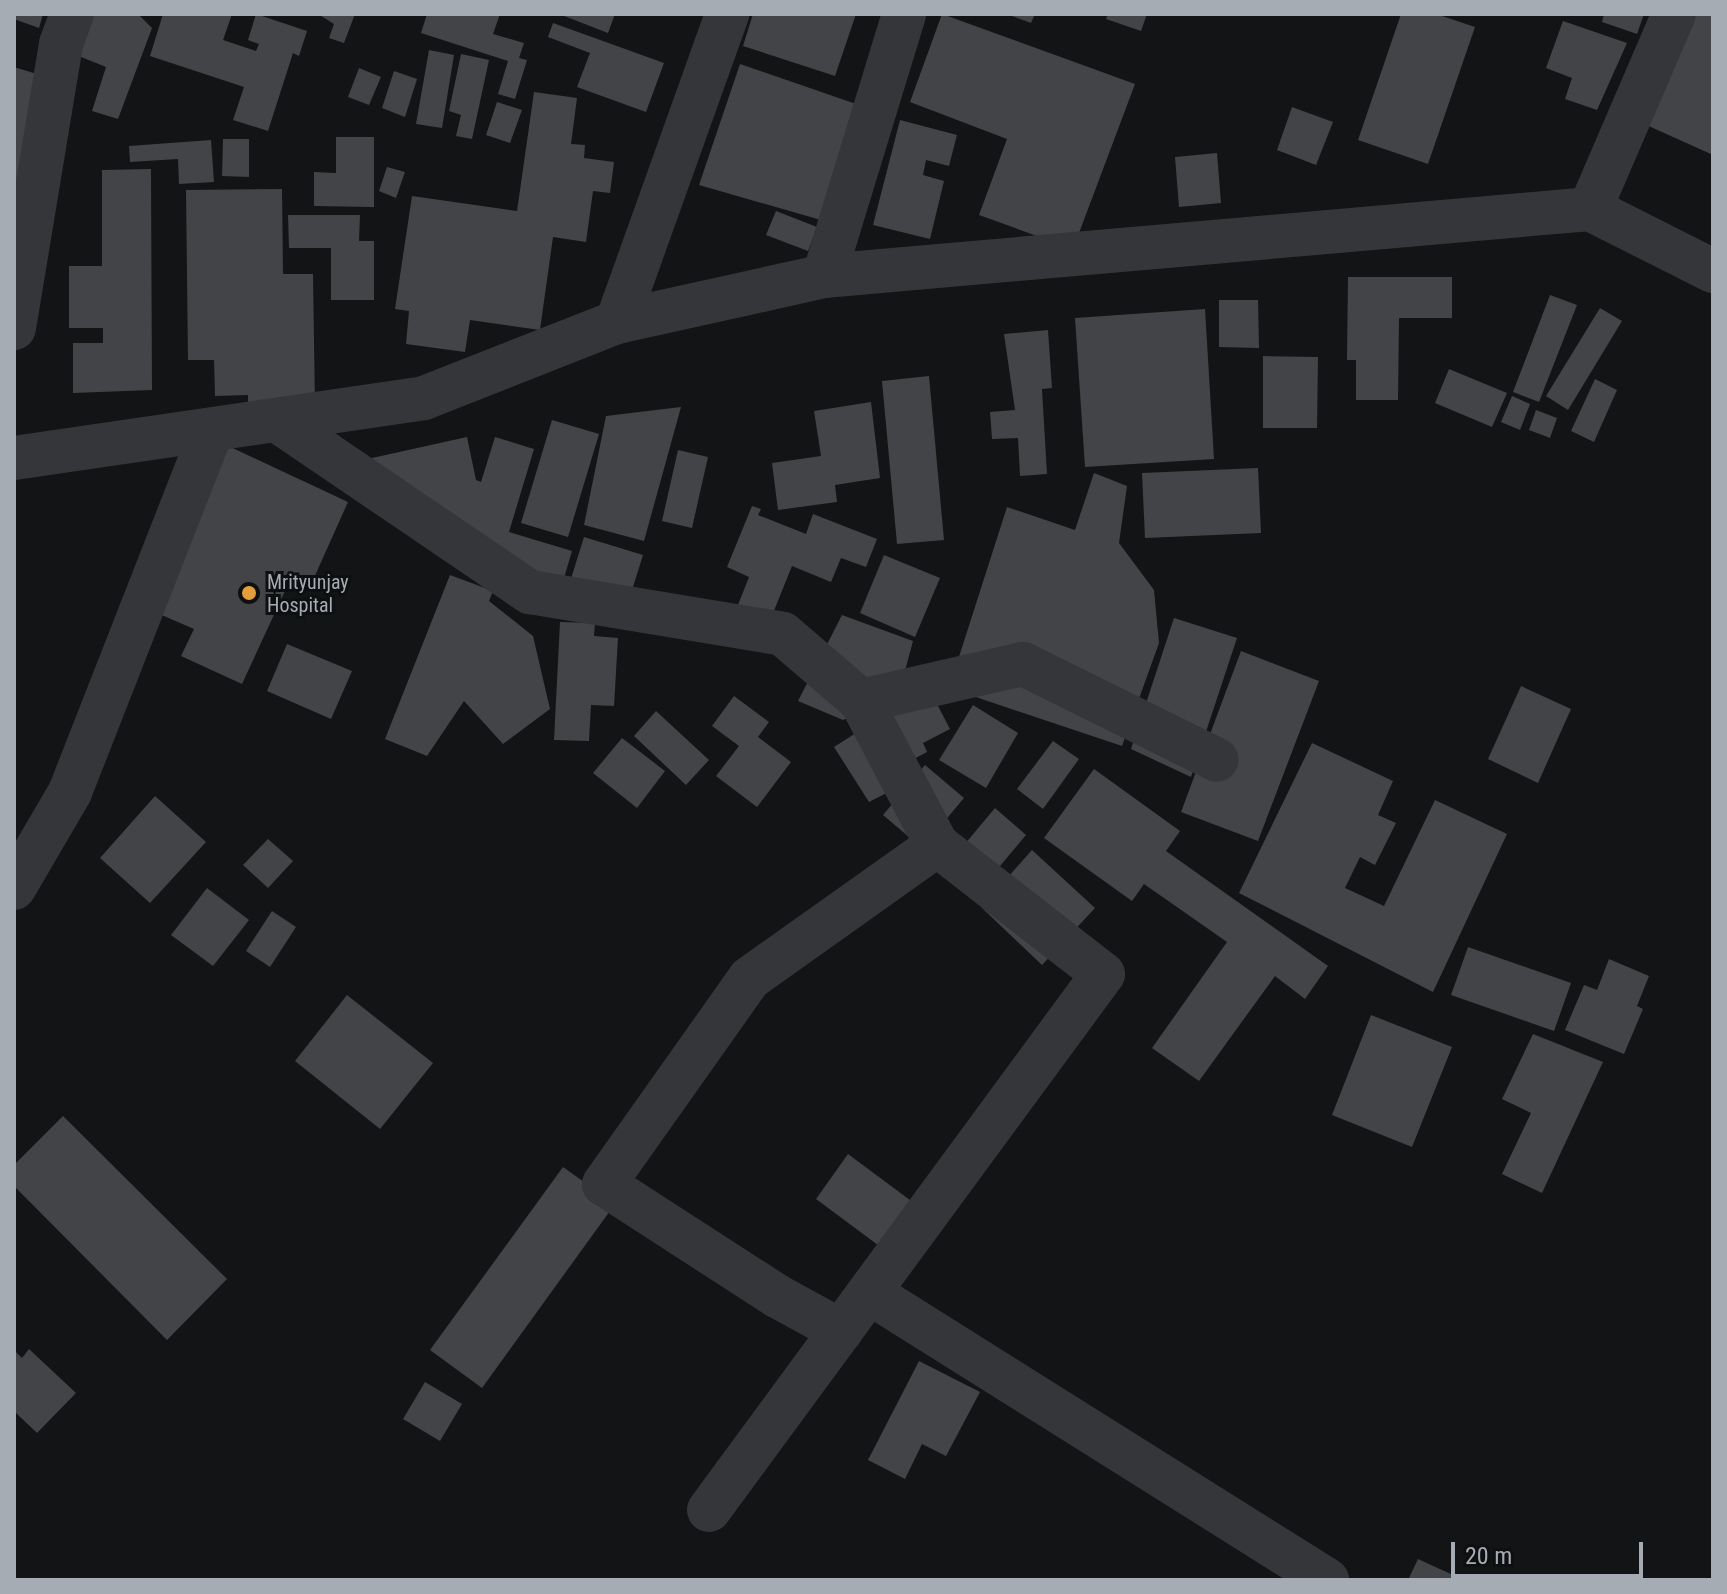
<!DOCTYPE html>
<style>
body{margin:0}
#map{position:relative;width:1727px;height:1594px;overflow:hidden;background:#131415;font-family:"Roboto Condensed",sans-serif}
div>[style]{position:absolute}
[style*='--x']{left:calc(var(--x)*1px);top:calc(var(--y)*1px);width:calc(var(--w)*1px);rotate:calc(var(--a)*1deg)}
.building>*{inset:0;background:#424448}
.minor>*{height:44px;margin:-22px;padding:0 22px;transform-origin:22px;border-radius:22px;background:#35363a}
.tertiary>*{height:44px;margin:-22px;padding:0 22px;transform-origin:22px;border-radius:22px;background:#35363a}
.dots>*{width:22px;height:22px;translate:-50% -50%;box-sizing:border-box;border:4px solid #0e0f10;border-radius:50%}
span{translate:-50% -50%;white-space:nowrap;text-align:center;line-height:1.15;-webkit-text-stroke:6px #0e0f10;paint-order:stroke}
.poi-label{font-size:20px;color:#a6acb4}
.left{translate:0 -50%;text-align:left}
.frame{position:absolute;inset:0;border:16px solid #a6acb4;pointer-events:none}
.scale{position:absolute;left:1451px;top:1542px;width:192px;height:36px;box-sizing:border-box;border:4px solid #a6acb4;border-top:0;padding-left:10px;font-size:24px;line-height:28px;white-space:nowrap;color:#a6acb4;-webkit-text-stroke:6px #0e0f10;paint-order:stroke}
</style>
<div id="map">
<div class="building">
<div style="clip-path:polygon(14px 14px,43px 14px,39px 28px,14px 19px)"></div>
<div style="clip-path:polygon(77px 14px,138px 14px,152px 28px,118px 119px,92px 111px,106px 67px,66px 51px)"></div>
<div style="clip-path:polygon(163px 14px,232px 14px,223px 40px,256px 51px,259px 44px,248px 40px,256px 14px,307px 31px,299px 56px,293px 53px,268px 131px,233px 120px,244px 87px,150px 56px)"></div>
<div style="clip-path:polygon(318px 14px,355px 14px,344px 43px,329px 38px,334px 24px)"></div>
<div style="clip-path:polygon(427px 14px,500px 14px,493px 34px,524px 43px,519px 58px,527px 60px,515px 99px,498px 94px,508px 61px,421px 33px)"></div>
<div style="clip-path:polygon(559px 14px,615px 14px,608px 33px)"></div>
<div style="clip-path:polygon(753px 14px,856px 14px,835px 76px,743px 46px)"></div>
<div style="clip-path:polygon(942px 14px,1135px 84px,1073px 249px,979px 215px,1007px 139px,910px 102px)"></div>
<div style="clip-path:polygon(1007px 14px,1035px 14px,1031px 23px)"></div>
<div style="clip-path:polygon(1108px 14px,1147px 14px,1141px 31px,1106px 19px)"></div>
<div style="clip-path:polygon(1401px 14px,1436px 14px,1475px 27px,1428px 164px,1358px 140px)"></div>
<div style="clip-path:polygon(1604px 14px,1644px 14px,1637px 34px,1602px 22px)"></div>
<div style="clip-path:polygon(1690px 14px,1713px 14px,1713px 155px,1642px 123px)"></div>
<div style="clip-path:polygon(1563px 21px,1627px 43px,1597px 110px,1565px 99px,1572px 78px,1546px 68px)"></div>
<div style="clip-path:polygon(553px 23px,664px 63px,646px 112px,577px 87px,590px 53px,548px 37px)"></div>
<div style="clip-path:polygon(429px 50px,454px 55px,442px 128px,416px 124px)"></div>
<div style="clip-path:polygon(461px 54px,489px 60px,472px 139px,456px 136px,461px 115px,449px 111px)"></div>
<div style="clip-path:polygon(740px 64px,859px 105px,821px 220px,699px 185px)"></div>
<div style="clip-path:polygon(14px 67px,53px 79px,20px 185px,14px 183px)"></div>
<div style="clip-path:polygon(359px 68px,381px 77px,369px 105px,348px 97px)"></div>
<div style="clip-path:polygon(394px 71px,417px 79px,405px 117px,382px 108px)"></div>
<div style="clip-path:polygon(534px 92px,577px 98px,571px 144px,585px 145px,584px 158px,614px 162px,610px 193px,593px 191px,586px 242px,553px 237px,540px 330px,470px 320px,465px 352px,406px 344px,409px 311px,395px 309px,412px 196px,517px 211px)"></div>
<div style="clip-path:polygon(497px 102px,522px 110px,510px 143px,486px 135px)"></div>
<div style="clip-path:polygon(1292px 107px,1333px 122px,1316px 165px,1277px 150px)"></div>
<div style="clip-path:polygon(900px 120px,957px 135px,949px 166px,926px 160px,923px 175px,944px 181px,930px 239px,873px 225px)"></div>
<div style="clip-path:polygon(336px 137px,374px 137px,374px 207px,314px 206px,314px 172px,336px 173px)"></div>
<div style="clip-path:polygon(223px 139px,249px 139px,249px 177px,222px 176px)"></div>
<div style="clip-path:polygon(211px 140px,214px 182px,179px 184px,178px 159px,130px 162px,129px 146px)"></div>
<div style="clip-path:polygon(1217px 153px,1221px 203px,1179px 207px,1175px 157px)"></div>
<div style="clip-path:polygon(387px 167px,405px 172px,396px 198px,379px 191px)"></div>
<div style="clip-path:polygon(151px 169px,152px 390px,73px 393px,73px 343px,103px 343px,103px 328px,69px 328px,69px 266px,102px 266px,102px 170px)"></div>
<div style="clip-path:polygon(282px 189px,283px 274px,313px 274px,315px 407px,248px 408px,248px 395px,215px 396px,214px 360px,188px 360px,186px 190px)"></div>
<div style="clip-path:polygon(776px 211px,817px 227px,808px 251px,766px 235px)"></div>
<div style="clip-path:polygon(288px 215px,360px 215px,359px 241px,374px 241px,374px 300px,331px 300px,331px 248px,289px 248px)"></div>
<div style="clip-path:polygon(1348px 277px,1452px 277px,1452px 318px,1399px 318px,1398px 400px,1356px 400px,1356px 360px,1347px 360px)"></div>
<div style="clip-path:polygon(1550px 295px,1577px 305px,1539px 402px,1513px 392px)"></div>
<div style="clip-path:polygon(1219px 300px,1258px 300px,1259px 348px,1219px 347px)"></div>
<div style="clip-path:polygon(1600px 308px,1622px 321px,1568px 410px,1546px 396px)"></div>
<div style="clip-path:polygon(1205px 309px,1214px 459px,1085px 467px,1075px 318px)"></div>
<div style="clip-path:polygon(1048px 330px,1052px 388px,1042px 389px,1047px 474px,1020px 476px,1018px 438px,992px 439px,990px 412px,1015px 410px,1004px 334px)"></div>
<div style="clip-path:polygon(1263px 356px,1318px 357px,1317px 428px,1263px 428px)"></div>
<div style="clip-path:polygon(1449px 369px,1507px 393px,1492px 427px,1435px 403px)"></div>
<div style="clip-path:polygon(929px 376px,944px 540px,897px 544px,882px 381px)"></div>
<div style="clip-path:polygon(1595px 379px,1617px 390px,1594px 442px,1571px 431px)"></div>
<div style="clip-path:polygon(1512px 396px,1530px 404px,1520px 430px,1501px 422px)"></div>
<div style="clip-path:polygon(871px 402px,880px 478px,835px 485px,837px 502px,778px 510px,772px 463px,821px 456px,814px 411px)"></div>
<div style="clip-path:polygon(681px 407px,644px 541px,584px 525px,606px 416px)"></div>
<div style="clip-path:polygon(1536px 410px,1557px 418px,1550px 438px,1529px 430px)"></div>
<div style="clip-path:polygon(552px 420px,599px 434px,568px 537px,521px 523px)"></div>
<div style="clip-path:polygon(467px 437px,476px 480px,481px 482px,495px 437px,534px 449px,509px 532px,572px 551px,558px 598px,363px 460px)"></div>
<div style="clip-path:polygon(224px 444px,348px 502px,309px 589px,290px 580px,242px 684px,181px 656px,194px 629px,157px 613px)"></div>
<div style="clip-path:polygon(678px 450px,708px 457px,692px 528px,662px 521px)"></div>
<div style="clip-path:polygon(1258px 468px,1261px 533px,1145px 538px,1142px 473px)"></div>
<div style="clip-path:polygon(1094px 473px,1127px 486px,1119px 543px,1154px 590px,1159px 643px,1122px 746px,949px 688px,1007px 507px,1075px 530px)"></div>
<div style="clip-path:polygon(752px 506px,761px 509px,758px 515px,806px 534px,813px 514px,877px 539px,866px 567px,841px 558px,831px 582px,792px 566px,767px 628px,734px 615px,749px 577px,727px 567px)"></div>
<div style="clip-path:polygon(584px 537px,643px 555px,623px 619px,564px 601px)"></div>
<div style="clip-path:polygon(884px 555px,940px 578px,915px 637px,860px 613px)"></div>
<div style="clip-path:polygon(450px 575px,493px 591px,489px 601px,533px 636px,550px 709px,503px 744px,464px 701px,427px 756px,385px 739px)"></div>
<div style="clip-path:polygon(842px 615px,913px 641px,898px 697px,843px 720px,798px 701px)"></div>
<div style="clip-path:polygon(1174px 618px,1237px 638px,1191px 777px,1131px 749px)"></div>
<div style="clip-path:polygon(560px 622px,595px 623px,594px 636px,618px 638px,614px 706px,591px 705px,589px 741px,554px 740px)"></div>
<div style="clip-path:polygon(287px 644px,352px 671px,331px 719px,267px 691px)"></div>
<div style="clip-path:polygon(1241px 651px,1319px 681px,1258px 841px,1181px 812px)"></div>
<div style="clip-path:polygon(1521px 686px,1571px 709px,1538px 783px,1488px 759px)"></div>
<div style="clip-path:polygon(928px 687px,950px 729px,923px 743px,927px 752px,895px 769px,904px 784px,869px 802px,834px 747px)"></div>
<div style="clip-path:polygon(734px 696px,769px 722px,758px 737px,791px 762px,757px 807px,716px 776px,739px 746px,712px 726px)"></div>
<div style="clip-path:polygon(973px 705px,1018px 733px,986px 788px,939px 760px)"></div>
<div style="clip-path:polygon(656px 711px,709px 760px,686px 785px,634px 736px)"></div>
<div style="clip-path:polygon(622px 738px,665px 771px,637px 808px,593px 773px)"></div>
<div style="clip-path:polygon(1053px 741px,1079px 759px,1043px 809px,1017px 789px)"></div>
<div style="clip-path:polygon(1312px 743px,1393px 781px,1378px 815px,1396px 823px,1375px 865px,1360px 857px,1345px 888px,1384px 906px,1435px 800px,1507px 834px,1433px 992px,1239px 893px)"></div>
<div style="clip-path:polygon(925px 765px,964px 798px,922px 848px,883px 815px)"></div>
<div style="clip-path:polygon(1094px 769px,1180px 831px,1166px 851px,1328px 966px,1305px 999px,1275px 976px,1199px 1081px,1152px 1048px,1227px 942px,1144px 884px,1132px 901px,1044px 838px)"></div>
<div style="clip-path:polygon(155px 796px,206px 842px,150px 903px,100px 858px)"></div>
<div style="clip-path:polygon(995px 808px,1026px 835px,985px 884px,954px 857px)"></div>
<div style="clip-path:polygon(268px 839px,293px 861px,268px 888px,243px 865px)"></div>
<div style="clip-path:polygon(1032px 850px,1095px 908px,1042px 965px,981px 907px)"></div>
<div style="clip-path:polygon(207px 888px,249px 920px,213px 966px,171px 935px)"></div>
<div style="clip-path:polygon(272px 911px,296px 927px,270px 967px,246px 951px)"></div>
<div style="clip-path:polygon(1468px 947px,1571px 983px,1554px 1031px,1451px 995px)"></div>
<div style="clip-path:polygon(1609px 959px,1649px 976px,1637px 1006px,1643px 1009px,1624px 1054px,1565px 1030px,1584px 985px,1597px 990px)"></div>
<div style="clip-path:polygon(347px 995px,433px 1063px,380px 1129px,295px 1061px)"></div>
<div style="clip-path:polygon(1371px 1015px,1452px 1047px,1412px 1147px,1332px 1115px)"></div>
<div style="clip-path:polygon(1533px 1034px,1603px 1062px,1542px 1193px,1502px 1174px,1531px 1113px,1502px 1099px)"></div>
<div style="clip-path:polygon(63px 1116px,227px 1279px,167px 1340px,14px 1186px,14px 1165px)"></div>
<div style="clip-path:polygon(848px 1154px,922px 1209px,890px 1254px,816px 1199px)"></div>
<div style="clip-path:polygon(563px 1167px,615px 1204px,482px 1388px,430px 1350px)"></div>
<div style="clip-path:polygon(29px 1349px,76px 1393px,37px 1433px,14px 1411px,14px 1350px,22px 1358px)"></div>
<div style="clip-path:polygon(919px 1361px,980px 1392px,946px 1456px,922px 1444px,905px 1479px,868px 1460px)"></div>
<div style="clip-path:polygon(425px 1382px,462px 1404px,440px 1441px,403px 1419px)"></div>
<div style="clip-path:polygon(1418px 1559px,1464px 1580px,1408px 1580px)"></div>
</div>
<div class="minor">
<div style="--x:1590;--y:209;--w:212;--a:-66.7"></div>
<div style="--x:824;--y:276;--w:274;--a:-73"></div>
<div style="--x:14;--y:328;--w:288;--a:-80.6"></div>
<div style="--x:61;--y:44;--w:32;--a:-70"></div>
<div style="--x:278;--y:421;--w:305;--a:34.2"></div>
<div style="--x:530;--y:592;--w:256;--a:9.4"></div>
<div style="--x:783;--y:634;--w:103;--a:40.7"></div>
<div style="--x:861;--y:701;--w:166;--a:-12.9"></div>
<div style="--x:1023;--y:664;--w:216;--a:26.3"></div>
<div style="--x:14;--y:888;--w:111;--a:-59.7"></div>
<div style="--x:70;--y:792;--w:387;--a:-68.6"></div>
<div style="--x:870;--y:1293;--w:540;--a:32.13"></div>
<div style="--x:841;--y:1331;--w:73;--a:-151.3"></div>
<div style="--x:777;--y:1296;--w:206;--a:-147.1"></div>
<div style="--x:604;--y:1184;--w:252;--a:-54.7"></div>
<div style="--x:750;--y:978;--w:229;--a:-35.4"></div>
<div style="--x:709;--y:1510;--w:665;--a:-53.68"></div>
<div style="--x:1103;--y:974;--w:210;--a:-142.1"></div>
<div style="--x:937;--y:845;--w:163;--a:-117.8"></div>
</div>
<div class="tertiary">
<div style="--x:617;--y:322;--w:327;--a:-70.3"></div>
<div style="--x:14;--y:458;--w:414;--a:-8.3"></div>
<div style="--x:424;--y:398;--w:207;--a:-21.5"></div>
<div style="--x:617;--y:322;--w:212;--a:-12.5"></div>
<div style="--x:824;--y:276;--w:769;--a:-5"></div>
<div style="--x:1590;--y:209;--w:138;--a:26.8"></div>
</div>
<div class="dots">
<div style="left:249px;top:593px;background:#e49d3d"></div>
</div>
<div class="poi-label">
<span class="left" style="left:267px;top:594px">Mrityunjay<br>Hospital</span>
</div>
<div class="frame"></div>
<div class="scale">20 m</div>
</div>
